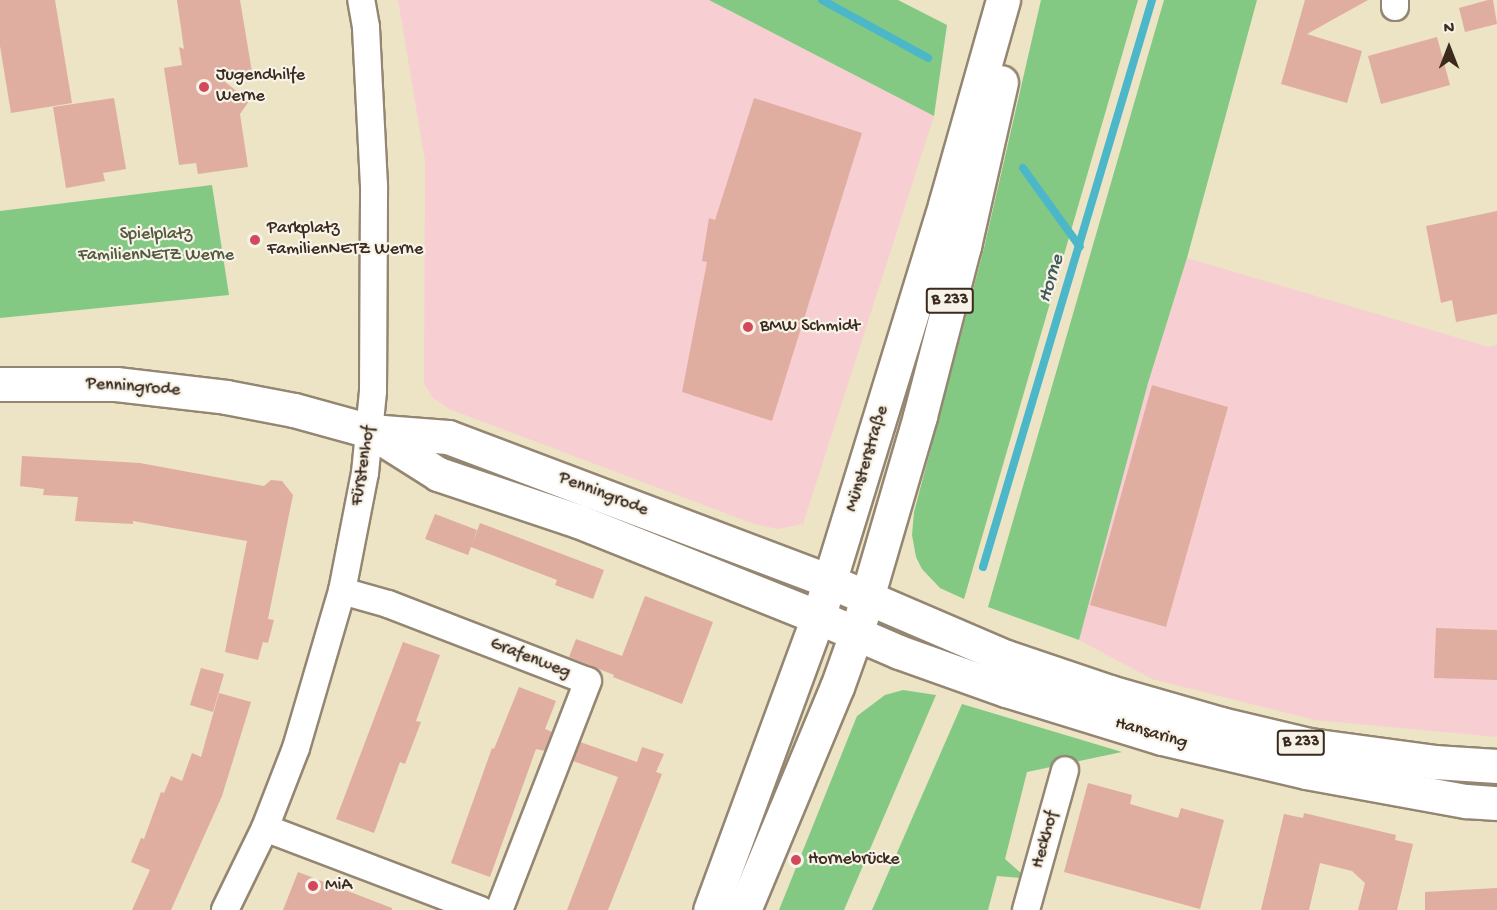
<!DOCTYPE html>
<meta charset="utf-8">
<style>
body{margin:0}
#map{position:relative;width:1497px;height:910px;overflow:hidden;background:#ede3c5;font-family:"Gochi Hand",sans-serif}
div>[style]{position:absolute}
[style*='--x']{left:calc(var(--x)*1px);top:calc(var(--y)*1px);width:calc(var(--w)*1px);rotate:calc(var(--a)*1deg)}
.built>*{inset:0;background:#f7cfd2}
.green>*{inset:0;background:#84c983}
.stream>*{height:8px;margin:-4px;padding:0 4px;transform-origin:4px;border-radius:4px;background:#4cb7c9}
.building>*{inset:0;background:#e0aea0}
.roads{filter:drop-shadow(2px 0 #948672) drop-shadow(-2px 0 #948672) drop-shadow(0 2px #948672) drop-shadow(0 -2px #948672)}
.minor>*{height:26px;margin:-13px;padding:0 13px;transform-origin:13px;border-radius:13px;background:#fff}
.secondary>*{height:33px;margin:-16.5px;padding:0 16.5px;transform-origin:16.5px;border-radius:16.5px;background:#fff}
.primary>*{height:33px;margin:-16.5px;padding:0 16.5px;transform-origin:16.5px;border-radius:16.5px;background:#fff}
.dots>*{width:16px;height:16px;translate:-50% -50%;box-sizing:border-box;border:3px solid #f7f3e8;border-radius:50%}
span{translate:-50% -50%;white-space:nowrap;text-align:center;line-height:1.15;-webkit-text-stroke:4.5px #f7f3e8;paint-order:stroke}
.shield-label span{padding:2px 4px;background:#f7f3e8;border:2px solid;border-radius:4px;-webkit-text-stroke-width:0}
.shield-label{font-size:16px;color:#3b2a1e;font-weight:700}
.poi-label{font-size:18px;color:#3b2a1e}
.left{translate:0 -50%;text-align:left}
.park-label{font-size:18px;color:#515a3c}
.street-label{font-size:18px;color:#3b2a1e}
.water-label{font-size:20px;color:#415b5a;font-style:italic}
.north{position:absolute;left:1419px;top:18px;width:60px;height:60px;-webkit-text-stroke:4px #f7f3e8;paint-order:stroke;rotate:0deg;font-size:16px;font-weight:700;line-height:24px;text-align:center;color:#3b2a1e}
.north::after{content:'';display:block;margin:auto;width:21px;height:27px;background:#3b2a1e;clip-path:polygon(50% 0,100% 100%,50% 72%,0 100%)}
</style>
<div id="map">
<div class="built">
<div style="clip-path:polygon(398px 0,709px 0,934px 116px,803px 524px,778px 529px,754px 524px,449px 409px,433px 398px,424px 384px,425px 161px)"></div>
<div style="clip-path:polygon(1187px 258px,1489px 347px,1497px 345px,1497px 737px,1315px 720px,1152px 679px,1079px 640px,1148px 383px)"></div>
</div>
<div class="green">
<div style="clip-path:polygon(709px 0,898px 0,947px 25px,934px 116px)"></div>
<div style="clip-path:polygon(1041px 0,1138px 0,964px 599px,940px 588px,922px 569px,916px 557px,912px 535px,914px 512px,984px 248px)"></div>
<div style="clip-path:polygon(1164px 0,1257px 0,1187px 258px,1148px 383px,1079px 640px,988px 607px)"></div>
<div style="clip-path:polygon(212px 185px,229px 295px,0 318px,0 211px)"></div>
<div style="clip-path:polygon(903px 690px,936px 695px,844px 910px,779px 910px,857px 716px,885px 695px)"></div>
<div style="clip-path:polygon(962px 704px,1122px 752px,1027px 772px,1005px 859px,1022px 874px,1020px 878px,997px 876px,988px 910px,872px 910px)"></div>
</div>
<div class="stream">
<div style="--x:822;--y:0;--w:121;--a:28.7"></div>
<div style="--x:1023;--y:168;--w:97;--a:54.2"></div>
<div style="--x:983;--y:567;--w:592;--a:-73.4"></div>
</div>
<div class="building">
<div style="clip-path:polygon(0 0,55px 0,72px 103px,11px 113px,0 46px)"></div>
<div style="clip-path:polygon(177px 0,240px 0,252px 72px,219px 77px,249px 101px,240px 114px,248px 167px,198px 174px,196px 163px,179px 165px,164px 68px,182px 65px,179px 47px,184px 49px)"></div>
<div style="clip-path:polygon(1305px 0,1368px 0,1307px 34px,1362px 51px,1347px 103px,1281px 84px)"></div>
<div style="clip-path:polygon(1488px 0,1493px 0,1497px 24px,1465px 32px,1459px 8px)"></div>
<div style="clip-path:polygon(1437px 37px,1450px 85px,1381px 104px,1368px 56px)"></div>
<div style="clip-path:polygon(114px 98px,126px 169px,103px 173px,105px 181px,66px 188px,53px 107px)"></div>
<div style="clip-path:polygon(754px 98px,862px 133px,772px 421px,682px 392px,707px 262px,702px 261px,709px 218px,715px 220px)"></div>
<div style="clip-path:polygon(1497px 211px,1497px 314px,1456px 322px,1452px 300px,1441px 303px,1426px 226px)"></div>
<div style="clip-path:polygon(1152px 385px,1228px 407px,1166px 627px,1090px 605px)"></div>
<div style="clip-path:polygon(22px 456px,140px 463px,264px 486px,271px 480px,282px 481px,293px 495px,268px 619px,274px 620px,268px 643px,263px 642px,258px 660px,225px 652px,247px 541px,133px 521px,133px 524px,75px 521px,78px 497px,43px 495px,44px 489px,20px 486px)"></div>
<div style="clip-path:polygon(435px 514px,477px 530px,472px 545px,480px 523px,604px 570px,593px 599px,555px 585px,557px 580px,471px 547px,468px 555px,425px 539px)"></div>
<div style="clip-path:polygon(645px 596px,713px 622px,682px 704px,613px 677px,614px 675px,569px 657px,576px 639px,622px 656px)"></div>
<div style="clip-path:polygon(1436px 628px,1497px 630px,1497px 680px,1434px 678px)"></div>
<div style="clip-path:polygon(403px 642px,440px 655px,416px 721px,421px 722px,405px 764px,400px 762px,374px 833px,336px 819px)"></div>
<div style="clip-path:polygon(201px 668px,224px 674px,213px 712px,190px 705px)"></div>
<div style="clip-path:polygon(519px 687px,556px 701px,545px 729px,552px 732px,545px 751px,536px 749px,490px 877px,451px 863px,492px 748px,494px 749px)"></div>
<div style="clip-path:polygon(219px 693px,251px 702px,222px 796px,171px 910px,132px 910px,150px 870px,131px 862px,141px 838px,144px 839px,161px 792px,164px 793px,171px 776px,182px 781px,192px 753px,201px 757px)"></div>
<div style="clip-path:polygon(580px 742px,637px 762px,642px 747px,664px 754px,656px 772px,662px 774px,608px 910px,567px 910px,618px 777px,573px 761px)"></div>
<div style="clip-path:polygon(1088px 783px,1132px 795px,1130px 804px,1178px 818px,1181px 808px,1224px 820px,1200px 909px,1064px 872px)"></div>
<div style="clip-path:polygon(1304px 813px,1396px 835px,1395px 840px,1413px 844px,1397px 910px,1358px 910px,1365px 883px,1352px 871px,1320px 863px,1309px 910px,1261px 910px,1284px 814px,1303px 818px)"></div>
<div style="clip-path:polygon(298px 872px,392px 908px,392px 910px,283px 910px)"></div>
<div style="clip-path:polygon(1497px 888px,1497px 910px,1425px 910px,1425px 892px)"></div>
</div>
<div class="roads">
<div class="minor">
<div style="--x:1395;--y:0;--w:7;--a:90"></div>
<div style="--x:342;--y:591;--w:48;--a:15.8"></div>
<div style="--x:388;--y:604;--w:214;--a:21.1"></div>
<div style="--x:588;--y:681;--w:246;--a:111.2"></div>
<div style="--x:265;--y:828;--w:231;--a:20.8"></div>
<div style="--x:225;--y:910;--w:91;--a:-64"></div>
<div style="--x:265;--y:828;--w:86;--a:-68.8"></div>
<div style="--x:296;--y:748;--w:164;--a:-73.7"></div>
<div style="--x:342;--y:591;--w:120;--a:-79"></div>
<div style="--x:365;--y:473;--w:82;--a:-84.4"></div>
<div style="--x:373;--y:391;--w:205;--a:-89.7"></div>
<div style="--x:374;--y:186;--w:159;--a:-92.9"></div>
<div style="--x:366;--y:27;--w:27;--a:-100"></div>
<div style="--x:1026;--y:910;--w:145;--a:-74.4"></div>
</div>
<div class="secondary">
<div style="--x:0;--y:384;--w:116;--a:0"></div>
<div style="--x:116;--y:384;--w:111;--a:6.7"></div>
<div style="--x:226;--y:397;--w:69;--a:10.8"></div>
<div style="--x:294;--y:410;--w:79;--a:15.4"></div>
<div style="--x:370;--y:431;--w:78;--a:4.4"></div>
<div style="--x:448;--y:437;--w:410;--a:20.7"></div>
<div style="--x:375;--y:434;--w:75;--a:32.4"></div>
<div style="--x:438;--y:474;--w:148;--a:18.6"></div>
<div style="--x:578;--y:521;--w:258;--a:21.8"></div>
<div style="--x:818;--y:617;--w:312;--a:110.2"></div>
<div style="--x:744;--y:910;--w:242;--a:-67.4"></div>
<div style="--x:837;--y:687;--w:56;--a:-70.3"></div>
</div>
<div class="primary">
<div style="--x:1003;--y:0;--w:210;--a:105.8"></div>
<div style="--x:946;--y:202;--w:434;--a:107.1"></div>
<div style="--x:818;--y:617;--w:88;--a:23.4"></div>
<div style="--x:899;--y:652;--w:114;--a:19.6"></div>
<div style="--x:1006;--y:690;--w:163;--a:17.1"></div>
<div style="--x:1162;--y:738;--w:148;--a:13.3"></div>
<div style="--x:1306;--y:772;--w:163;--a:10.3"></div>
<div style="--x:1466;--y:801;--w:31;--a:4"></div>
<div style="--x:831;--y:582;--w:190;--a:23.2"></div>
<div style="--x:1006;--y:657;--w:110;--a:18.6"></div>
<div style="--x:1110;--y:692;--w:116;--a:16.1"></div>
<div style="--x:1221;--y:724;--w:91;--a:13.3"></div>
<div style="--x:1310;--y:745;--w:125;--a:7.8"></div>
<div style="--x:1434;--y:762;--w:63;--a:3.6"></div>
<div style="--x:861;--y:618;--w:210;--a:-73.7"></div>
<div style="--x:920;--y:416;--w:176;--a:-75.5"></div>
<div style="--x:964;--y:246;--w:168;--a:-77.3"></div>
</div>
</div>
<div class="dots">
<div style="left:204px;top:87px;background:#d1495b"></div>
<div style="left:255px;top:240px;background:#d1495b"></div>
<div style="left:748px;top:327px;background:#d1495b"></div>
<div style="left:796px;top:860px;background:#d1495b"></div>
<div style="left:313px;top:886px;background:#d1495b"></div>
</div>
<div class="shield-label">
<span style="left:950px;top:301px">B 233</span>
<span style="left:1301px;top:743px">B 233</span>
</div>
<div class="poi-label">
<span class="left" style="left:216px;top:87px">Jugendhilfe<br>Werne</span>
<span class="left" style="left:267px;top:240px">Parkplatz<br>FamilienNETZ Werne</span>
<span class="left" style="left:760px;top:327px">BMW Schmidt</span>
<span class="left" style="left:808px;top:860px">Hornebrücke</span>
<span class="left" style="left:325px;top:886px">MiA</span>
</div>
<div class="park-label">
<span style="left:156px;top:246px">Spielplatz<br>FamilienNETZ Werne</span>
</div>
<div class="street-label">
<span style="left:133px;top:388px;rotate:4deg">Penningrode</span>
<span style="left:868px;top:459px;rotate:-73deg">Münsterstraße</span>
<span style="left:364px;top:466px;rotate:-81deg">Fürstenhof</span>
<span style="left:603px;top:495px;rotate:21deg">Penningrode</span>
<span style="left:530px;top:659px;rotate:21deg">Grafenweg</span>
<span style="left:1151px;top:734px;rotate:16deg">Hansaring</span>
<span style="left:1046px;top:840px;rotate:-75deg">Heckhof</span>
</div>
<div class="water-label">
<span style="left:1052px;top:279px;rotate:-73deg">Horne</span>
</div>
<div class="north">N</div>
</div>
